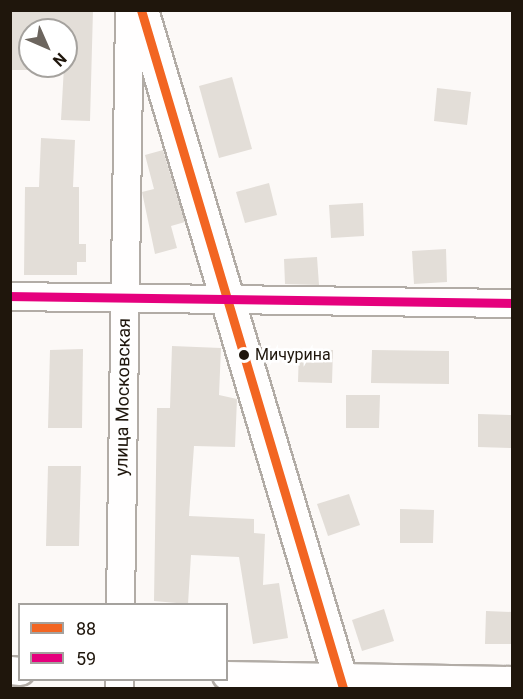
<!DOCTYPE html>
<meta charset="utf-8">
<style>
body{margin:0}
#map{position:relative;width:523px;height:699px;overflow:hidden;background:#fcf9f7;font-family:Roboto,sans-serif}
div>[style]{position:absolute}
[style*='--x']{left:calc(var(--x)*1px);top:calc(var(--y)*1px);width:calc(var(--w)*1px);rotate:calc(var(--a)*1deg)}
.building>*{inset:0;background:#e3ded8}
.roads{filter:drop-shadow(2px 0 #b2aca6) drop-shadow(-2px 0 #b2aca6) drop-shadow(0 2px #b2aca6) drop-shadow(0 -2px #b2aca6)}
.minor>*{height:27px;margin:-13.5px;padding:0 13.5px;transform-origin:13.5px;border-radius:13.5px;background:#fffefe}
.primary>*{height:33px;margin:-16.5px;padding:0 16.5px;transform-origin:16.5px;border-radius:16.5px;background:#fffefe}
.bus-1>*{height:9px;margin:-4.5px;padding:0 4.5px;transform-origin:4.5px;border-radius:4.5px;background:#f26522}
.bus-2>*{height:9px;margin:-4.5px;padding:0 4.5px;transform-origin:4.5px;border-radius:4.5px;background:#e5007d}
.dots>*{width:16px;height:16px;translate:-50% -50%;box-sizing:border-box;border:3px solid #fff;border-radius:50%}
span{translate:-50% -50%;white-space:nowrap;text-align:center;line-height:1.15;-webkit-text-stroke:5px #fff;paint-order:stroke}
.bus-label{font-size:16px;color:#1f160c}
.left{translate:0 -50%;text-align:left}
.street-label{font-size:18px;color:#1f160c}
.frame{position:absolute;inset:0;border:12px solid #1f160c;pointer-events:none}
.legend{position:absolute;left:18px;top:603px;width:210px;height:78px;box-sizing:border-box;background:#fff;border:2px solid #a5a29e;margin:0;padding:8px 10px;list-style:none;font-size:18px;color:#1f160c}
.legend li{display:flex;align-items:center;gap:12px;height:30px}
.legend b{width:30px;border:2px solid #a5a29e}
.north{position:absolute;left:18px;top:18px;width:60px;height:60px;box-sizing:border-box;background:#fff;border:2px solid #a5a29e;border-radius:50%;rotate:135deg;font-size:16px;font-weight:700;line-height:24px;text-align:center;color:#1f160c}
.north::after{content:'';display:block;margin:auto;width:21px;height:27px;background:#6c655e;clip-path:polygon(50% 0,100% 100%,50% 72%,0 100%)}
</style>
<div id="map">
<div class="building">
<div style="clip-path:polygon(10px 10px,93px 10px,90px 121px,61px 120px,66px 30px,30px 30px,30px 70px,10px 70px)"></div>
<div style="clip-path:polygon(232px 77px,252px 149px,219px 158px,199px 86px)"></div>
<div style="clip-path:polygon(437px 88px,471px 92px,467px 125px,434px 121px)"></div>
<div style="clip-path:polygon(41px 138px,75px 140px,73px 187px,79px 187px,79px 244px,86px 244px,86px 262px,77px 262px,77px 275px,24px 275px,25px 187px,39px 187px)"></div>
<div style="clip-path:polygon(163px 150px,185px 222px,171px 226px,177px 248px,155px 254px,142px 192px,154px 189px,145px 155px)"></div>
<div style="clip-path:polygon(269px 183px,277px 215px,245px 223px,236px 192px)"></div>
<div style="clip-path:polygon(363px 203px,364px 236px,331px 238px,329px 205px)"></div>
<div style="clip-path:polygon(446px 249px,447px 282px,414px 284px,412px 251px)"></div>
<div style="clip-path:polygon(317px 257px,319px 285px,285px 284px,284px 259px)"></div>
<div style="clip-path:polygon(172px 346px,221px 348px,219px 395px,237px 399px,235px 447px,194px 446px,189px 516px,254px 519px,254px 533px,265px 534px,263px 585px,279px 583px,288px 638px,253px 644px,239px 557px,191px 555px,188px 604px,154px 601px,157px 408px,170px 408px)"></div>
<div style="clip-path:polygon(83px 349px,82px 428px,48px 428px,50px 350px)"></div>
<div style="clip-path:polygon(299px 349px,333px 350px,332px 383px,298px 382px)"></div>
<div style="clip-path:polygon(372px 350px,449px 351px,449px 384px,371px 383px)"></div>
<div style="clip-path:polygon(346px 395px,380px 395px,379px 428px,346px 428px)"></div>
<div style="clip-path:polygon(478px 414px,512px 415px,511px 448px,478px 447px)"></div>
<div style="clip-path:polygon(48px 466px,81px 466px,79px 546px,46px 546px)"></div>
<div style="clip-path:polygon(349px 494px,360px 525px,328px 536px,317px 504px)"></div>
<div style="clip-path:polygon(400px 509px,434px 510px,433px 543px,400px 543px)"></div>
<div style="clip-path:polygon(384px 609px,394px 641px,362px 651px,352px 620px)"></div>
<div style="clip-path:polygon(486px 611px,513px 612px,513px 644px,485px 644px)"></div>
</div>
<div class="roads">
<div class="minor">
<div style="--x:10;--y:296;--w:502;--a:0.8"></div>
<div style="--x:120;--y:604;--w:594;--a:-89.13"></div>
<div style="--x:10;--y:670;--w:10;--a:6"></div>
<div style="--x:226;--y:675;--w:286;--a:1"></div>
<div style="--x:119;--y:688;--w:8;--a:-90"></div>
</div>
<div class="primary">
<div style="--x:141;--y:10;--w:707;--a:73.41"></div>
</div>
</div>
<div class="bus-1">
<div style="--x:141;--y:10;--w:707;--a:73.41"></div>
</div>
<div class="bus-2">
<div style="--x:10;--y:296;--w:502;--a:0.8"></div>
</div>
<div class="dots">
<div style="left:244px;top:355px;background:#1f160c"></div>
</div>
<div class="bus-label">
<span class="left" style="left:255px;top:355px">Мичурина</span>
</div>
<div class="street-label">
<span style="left:123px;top:397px;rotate:-89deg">улица Московская</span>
</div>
<div class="frame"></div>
<ul class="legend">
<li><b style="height:8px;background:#f26522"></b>88</li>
<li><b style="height:8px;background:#e5007d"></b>59</li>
</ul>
<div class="north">N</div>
</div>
